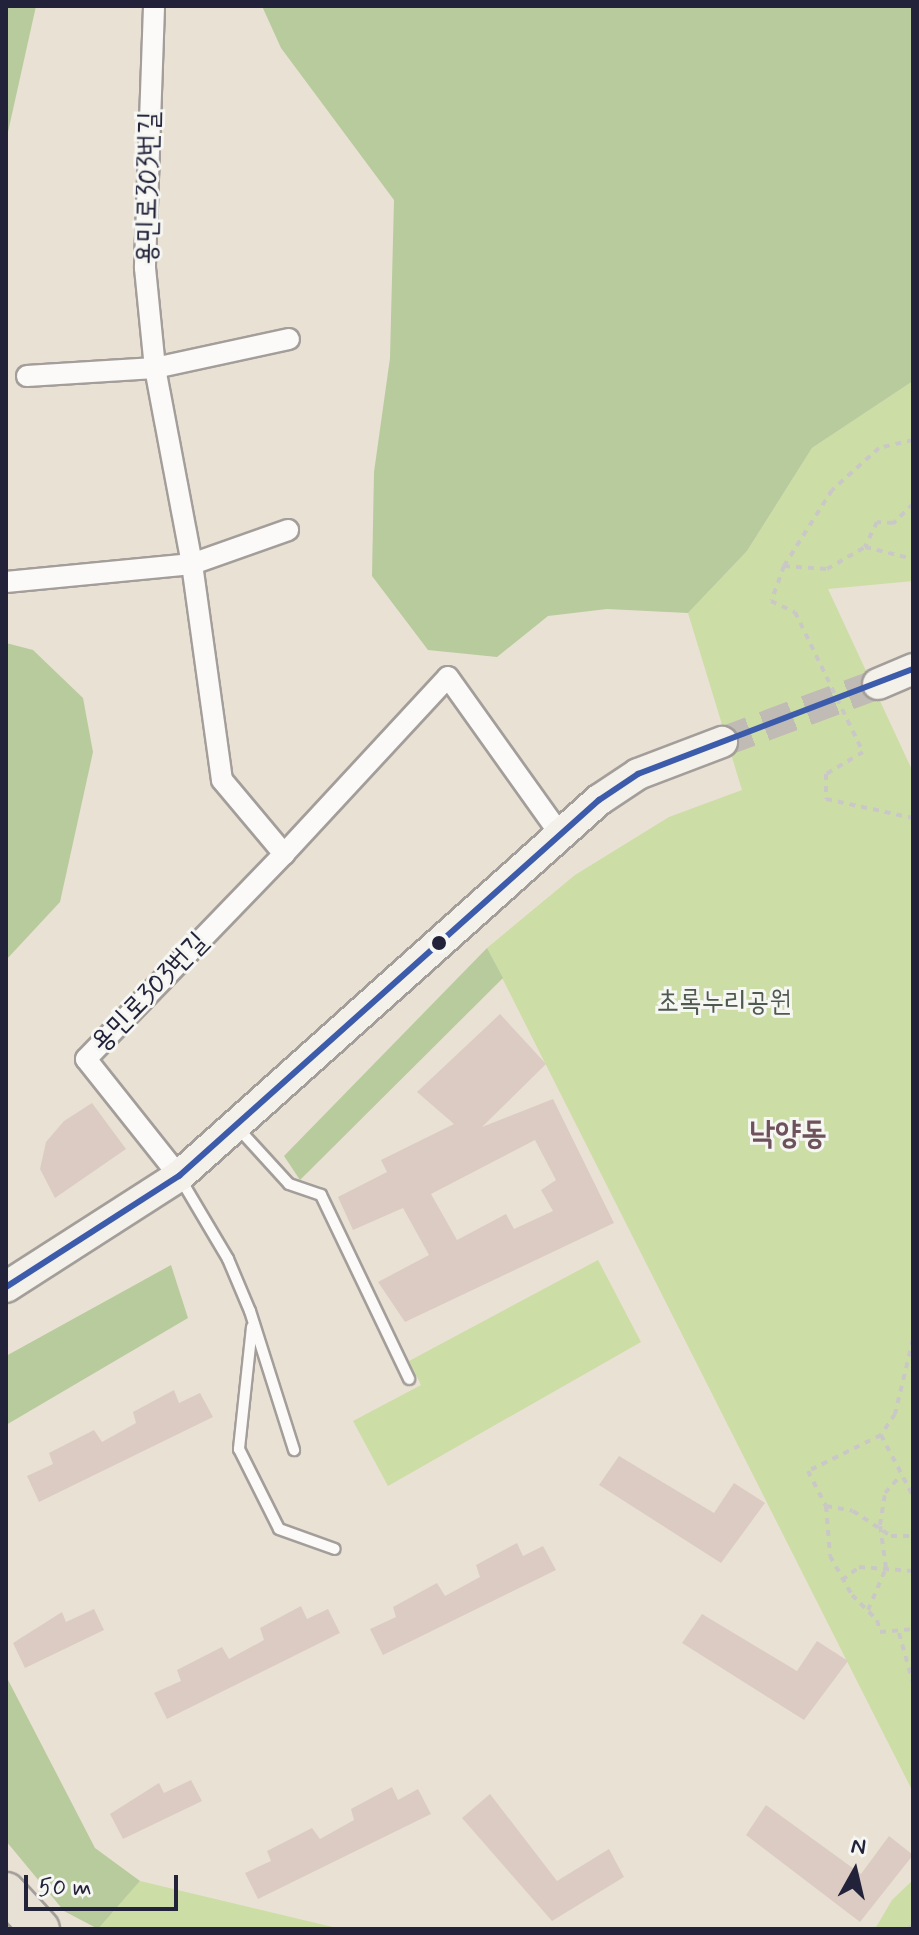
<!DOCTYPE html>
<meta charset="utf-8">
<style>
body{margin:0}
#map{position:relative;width:919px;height:1935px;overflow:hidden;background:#e9e1d4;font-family:Mynerve,"Poor Story",sans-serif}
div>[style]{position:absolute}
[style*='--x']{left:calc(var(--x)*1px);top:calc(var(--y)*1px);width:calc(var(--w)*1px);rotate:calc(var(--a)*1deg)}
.green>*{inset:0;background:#ccdda6}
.forest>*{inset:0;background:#b8cb9c}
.building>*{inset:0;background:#dccbc2}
.secondary-tunnel>*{height:30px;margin-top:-15px;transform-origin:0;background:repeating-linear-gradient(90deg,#c1bbb5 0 30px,transparent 0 45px)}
.path>*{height:4px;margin-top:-2px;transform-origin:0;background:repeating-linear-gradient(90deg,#cac8c6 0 6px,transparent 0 12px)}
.roads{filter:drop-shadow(2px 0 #a39e9a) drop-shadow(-2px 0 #a39e9a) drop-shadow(0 2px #a39e9a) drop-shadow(0 -2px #a39e9a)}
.lane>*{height:10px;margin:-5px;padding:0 5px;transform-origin:5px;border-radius:5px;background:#fcfaf9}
.street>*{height:20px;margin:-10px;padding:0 10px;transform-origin:10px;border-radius:10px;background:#fcfaf9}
.secondary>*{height:30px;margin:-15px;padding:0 15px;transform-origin:15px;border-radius:15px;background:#f4f0ea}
.highway>*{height:38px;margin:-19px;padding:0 19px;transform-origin:19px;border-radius:19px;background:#e7e1d5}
.bus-1>*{height:6px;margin:-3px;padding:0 3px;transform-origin:3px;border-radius:3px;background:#3d5bab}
.dots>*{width:22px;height:22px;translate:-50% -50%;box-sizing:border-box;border:4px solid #f6f6f2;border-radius:50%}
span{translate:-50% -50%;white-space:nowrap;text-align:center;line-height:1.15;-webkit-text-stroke:6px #f6f6f2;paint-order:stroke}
.street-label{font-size:28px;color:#22223b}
.park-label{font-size:28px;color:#4e5950}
.quarter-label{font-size:32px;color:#6d525c;font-weight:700}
.frame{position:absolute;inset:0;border:8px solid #22223b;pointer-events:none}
.north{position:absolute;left:815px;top:1831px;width:80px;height:80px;-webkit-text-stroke:6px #f6f6f2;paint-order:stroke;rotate:8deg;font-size:22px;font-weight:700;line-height:32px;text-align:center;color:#22223b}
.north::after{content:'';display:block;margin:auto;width:28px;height:36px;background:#22223b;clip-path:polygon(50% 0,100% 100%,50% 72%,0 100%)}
.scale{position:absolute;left:24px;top:1875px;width:154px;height:36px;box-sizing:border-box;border:4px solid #22223b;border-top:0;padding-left:10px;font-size:24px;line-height:28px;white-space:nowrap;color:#22223b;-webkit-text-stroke:6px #f6f6f2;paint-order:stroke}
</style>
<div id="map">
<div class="green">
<div style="clip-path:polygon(913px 381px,913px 581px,828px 589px,913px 772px,913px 1792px,487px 948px,575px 875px,669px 817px,742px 790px,688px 613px,747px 551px,812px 448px)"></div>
<div style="clip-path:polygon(598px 1260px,641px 1342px,388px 1486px,353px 1421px,421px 1385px,409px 1361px)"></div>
<div style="clip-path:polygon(913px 1880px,913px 1929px,875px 1929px,892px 1900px)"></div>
<div style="clip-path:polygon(140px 1881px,341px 1929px,98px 1929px)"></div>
</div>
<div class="forest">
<div style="clip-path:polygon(6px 6px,36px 6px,6px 141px)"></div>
<div style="clip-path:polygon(262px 6px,913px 6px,913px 381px,812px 448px,747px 551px,688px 613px,607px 609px,548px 616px,497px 657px,428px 650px,372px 576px,374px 472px,390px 358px,394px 200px,281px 48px)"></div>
<div style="clip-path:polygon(6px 643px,33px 650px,83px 698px,93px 752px,60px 902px,6px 960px)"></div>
<div style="clip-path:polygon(487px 948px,503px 978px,300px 1180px,284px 1156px)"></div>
<div style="clip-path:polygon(171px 1265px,188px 1318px,6px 1425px,6px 1356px)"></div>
<div style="clip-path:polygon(6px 1676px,95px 1848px,140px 1881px,98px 1929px,64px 1911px,6px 1841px)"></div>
</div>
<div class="building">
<div style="clip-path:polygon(evenodd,500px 1014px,546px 1064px,482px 1127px,553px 1099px,614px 1223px,405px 1322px,378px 1282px,429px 1255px,403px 1208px,353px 1230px,338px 1197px,387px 1172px,381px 1160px,454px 1124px,417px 1092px,500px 1014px,535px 1140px,556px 1180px,541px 1190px,553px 1211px,514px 1229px,506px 1214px,457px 1240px,431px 1194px,535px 1140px)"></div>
<div style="clip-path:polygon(92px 1103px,126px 1149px,55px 1198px,40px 1169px,46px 1142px,64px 1121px)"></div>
<div style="clip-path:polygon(174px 1390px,179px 1403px,200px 1393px,213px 1417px,39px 1502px,27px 1476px,53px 1464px,49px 1453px,94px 1430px,102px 1442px,136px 1423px,133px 1412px)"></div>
<div style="clip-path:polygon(619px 1456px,714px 1513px,734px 1483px,765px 1503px,721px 1563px,599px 1485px)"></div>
<div style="clip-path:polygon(517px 1543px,523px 1556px,543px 1546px,556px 1570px,383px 1655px,370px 1629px,396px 1617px,393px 1607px,437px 1583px,445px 1596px,480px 1577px,476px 1565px)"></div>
<div style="clip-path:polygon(301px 1606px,307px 1619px,328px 1609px,340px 1633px,167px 1719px,154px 1693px,181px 1681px,177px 1670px,222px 1647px,229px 1659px,264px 1640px,260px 1628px)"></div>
<div style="clip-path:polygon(94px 1609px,104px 1630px,25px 1668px,13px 1643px,62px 1612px,66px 1622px)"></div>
<div style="clip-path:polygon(702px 1614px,797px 1671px,817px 1641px,848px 1661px,804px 1720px,682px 1643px)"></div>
<div style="clip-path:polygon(191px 1780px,202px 1801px,123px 1839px,110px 1814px,159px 1783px,164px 1793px)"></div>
<div style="clip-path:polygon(392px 1787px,398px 1800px,418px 1789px,431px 1814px,258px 1899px,245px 1873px,271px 1861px,267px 1851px,312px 1828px,320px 1839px,354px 1820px,351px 1809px)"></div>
<div style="clip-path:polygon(490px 1794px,557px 1881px,609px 1849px,624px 1877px,552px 1921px,462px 1818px)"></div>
<div style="clip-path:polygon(766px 1805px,861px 1874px,889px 1836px,913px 1855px,860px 1922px,746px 1835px)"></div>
</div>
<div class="secondary-tunnel">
<div style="--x:722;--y:742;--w:166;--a:-20.4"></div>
</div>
<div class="path">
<div style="--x:913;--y:440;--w:35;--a:167"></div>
<div style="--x:879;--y:448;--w:63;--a:138.2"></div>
<div style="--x:832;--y:490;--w:90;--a:122.3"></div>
<div style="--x:784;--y:566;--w:37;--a:110"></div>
<div style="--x:771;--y:601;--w:26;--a:25"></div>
<div style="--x:795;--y:612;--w:156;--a:64.1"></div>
<div style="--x:863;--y:752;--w:43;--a:149.3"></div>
<div style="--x:826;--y:774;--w:25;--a:90"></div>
<div style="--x:826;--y:799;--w:89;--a:12.3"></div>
<div style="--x:913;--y:504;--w:28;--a:136"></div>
<div style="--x:893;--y:523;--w:16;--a:-176"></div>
<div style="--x:877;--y:522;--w:28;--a:116"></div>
<div style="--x:865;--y:547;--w:49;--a:14"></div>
<div style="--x:784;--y:566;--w:43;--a:4"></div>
<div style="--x:827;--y:569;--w:44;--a:-30.1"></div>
<div style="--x:913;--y:1339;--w:77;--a:103.5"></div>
<div style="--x:895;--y:1414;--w:25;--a:124"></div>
<div style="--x:881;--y:1435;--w:69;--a:62.3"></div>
<div style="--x:881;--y:1435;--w:81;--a:153.7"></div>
<div style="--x:808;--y:1471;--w:39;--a:63"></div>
<div style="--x:826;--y:1506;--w:50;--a:85.4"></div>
<div style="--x:830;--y:1556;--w:45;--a:60.6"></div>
<div style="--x:852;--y:1595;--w:35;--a:45"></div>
<div style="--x:877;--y:1620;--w:12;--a:76"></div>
<div style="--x:880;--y:1632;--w:33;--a:-5"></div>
<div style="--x:826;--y:1506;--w:27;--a:10"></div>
<div style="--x:853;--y:1511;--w:45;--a:33.3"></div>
<div style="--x:891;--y:1536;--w:22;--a:0"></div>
<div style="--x:842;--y:1580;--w:21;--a:-37"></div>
<div style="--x:859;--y:1567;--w:54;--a:4.2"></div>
<div style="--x:868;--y:1610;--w:46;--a:-66.8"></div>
<div style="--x:886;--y:1568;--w:43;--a:-97.9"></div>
<div style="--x:880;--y:1525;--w:32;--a:-81"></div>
<div style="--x:885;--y:1493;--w:24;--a:-48"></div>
<div style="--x:899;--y:1633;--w:52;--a:74.4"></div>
<div style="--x:909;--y:1929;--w:6;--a:-45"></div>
</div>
<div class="roads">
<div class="lane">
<div style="--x:237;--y:1127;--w:77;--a:47.6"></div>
<div style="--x:289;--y:1184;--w:34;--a:19"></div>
<div style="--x:321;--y:1195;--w:204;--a:64.4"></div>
<div style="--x:180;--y:1178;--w:94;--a:59.3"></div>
<div style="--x:228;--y:1259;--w:56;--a:67.1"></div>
<div style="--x:250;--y:1311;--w:146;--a:72.4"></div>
<div style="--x:252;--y:1327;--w:123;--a:96.1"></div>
<div style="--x:239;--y:1449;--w:89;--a:63.4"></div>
<div style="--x:279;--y:1529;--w:59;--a:19.7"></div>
</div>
<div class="street">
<div style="--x:154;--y:7;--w:261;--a:92"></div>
<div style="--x:145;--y:268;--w:100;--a:84.3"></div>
<div style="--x:155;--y:368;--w:199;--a:79.3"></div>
<div style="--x:192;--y:564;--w:218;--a:82.1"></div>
<div style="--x:222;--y:780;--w:97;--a:50"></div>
<div style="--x:284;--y:854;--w:285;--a:134"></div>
<div style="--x:86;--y:1059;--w:149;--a:51.5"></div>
<div style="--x:27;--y:376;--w:128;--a:-3.6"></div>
<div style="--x:155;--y:368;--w:137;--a:-12.2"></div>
<div style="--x:6;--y:582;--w:187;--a:-5.5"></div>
<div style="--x:192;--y:564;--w:102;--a:-19.5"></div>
<div style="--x:284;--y:854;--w:241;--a:-47.2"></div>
<div style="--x:448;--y:677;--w:193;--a:54.5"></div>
</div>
<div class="secondary">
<div style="--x:878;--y:684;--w:38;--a:-23"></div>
<div style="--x:6;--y:1287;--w:206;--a:-32.7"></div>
<div style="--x:179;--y:1176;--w:564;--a:-41.84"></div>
<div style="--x:599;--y:800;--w:47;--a:-33.7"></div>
<div style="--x:638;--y:774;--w:90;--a:-20.9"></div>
</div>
<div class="highway">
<div style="--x:6;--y:1892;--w:50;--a:47.4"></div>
</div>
</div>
<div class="bus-1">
<div style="--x:6;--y:1287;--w:206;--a:-32.7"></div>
<div style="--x:179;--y:1176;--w:564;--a:-41.84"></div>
<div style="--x:599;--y:800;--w:47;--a:-33.7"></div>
<div style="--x:638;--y:774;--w:294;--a:-20.9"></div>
</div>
<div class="dots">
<div style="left:439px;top:943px;background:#22223b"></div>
</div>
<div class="street-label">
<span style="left:149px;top:188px;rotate:-89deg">용민로303번길</span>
<span style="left:150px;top:993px;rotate:-46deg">용민로303번길</span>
</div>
<div class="park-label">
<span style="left:724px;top:1003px">초록누리공원</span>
</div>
<div class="quarter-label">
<span style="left:788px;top:1134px">낙양동</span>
</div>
<div class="frame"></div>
<div class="north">N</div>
<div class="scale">50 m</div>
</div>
